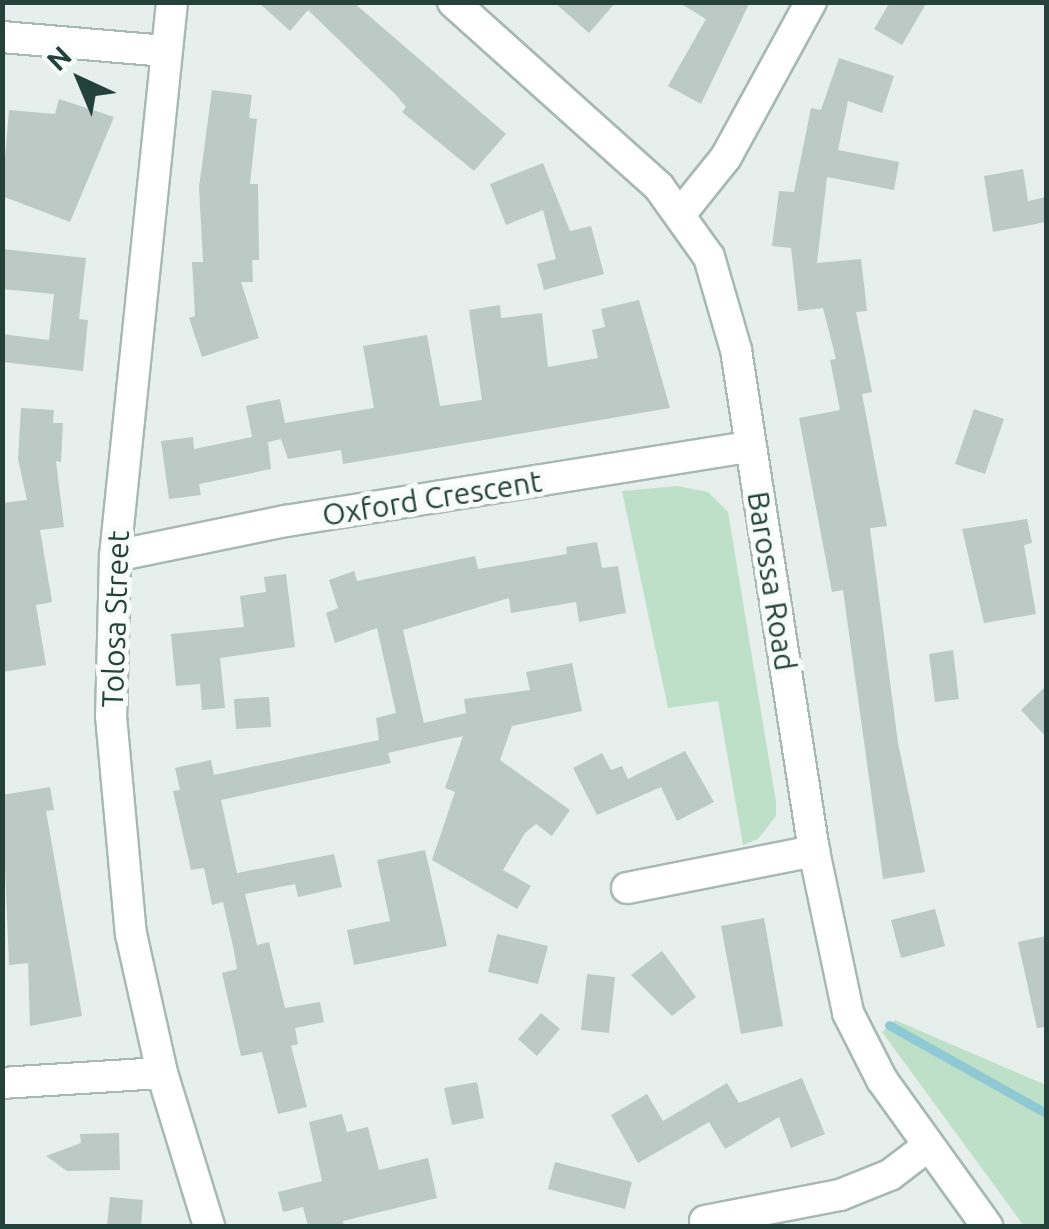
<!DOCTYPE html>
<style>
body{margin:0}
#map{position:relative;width:1049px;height:1229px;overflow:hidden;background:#e6efeb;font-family:Ubuntu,sans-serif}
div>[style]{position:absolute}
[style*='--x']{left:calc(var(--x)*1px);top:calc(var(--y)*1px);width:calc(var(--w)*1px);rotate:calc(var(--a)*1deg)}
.green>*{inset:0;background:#bfe0c8}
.stream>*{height:9px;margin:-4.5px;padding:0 4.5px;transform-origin:4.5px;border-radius:4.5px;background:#8ec9d4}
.building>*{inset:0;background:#bbcac4}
.roads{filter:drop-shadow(2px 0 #a8b8b2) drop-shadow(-2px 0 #a8b8b2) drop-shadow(0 2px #a8b8b2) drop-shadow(0 -2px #a8b8b2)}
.street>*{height:30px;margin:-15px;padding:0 15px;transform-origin:15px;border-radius:15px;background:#fff}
.secondary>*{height:30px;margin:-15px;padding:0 15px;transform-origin:15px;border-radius:15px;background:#fff}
span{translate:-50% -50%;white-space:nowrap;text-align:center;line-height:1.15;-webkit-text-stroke:10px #f7fbf9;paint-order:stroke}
.street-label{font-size:30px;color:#24423a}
.frame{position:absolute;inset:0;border:5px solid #24423a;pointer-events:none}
.north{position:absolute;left:30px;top:30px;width:100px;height:100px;-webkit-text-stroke:8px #f7fbf9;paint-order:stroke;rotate:316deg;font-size:28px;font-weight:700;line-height:40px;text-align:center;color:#24423a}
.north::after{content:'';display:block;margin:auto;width:35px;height:45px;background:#24423a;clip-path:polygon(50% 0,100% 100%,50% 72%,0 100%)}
</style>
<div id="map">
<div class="green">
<div style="clip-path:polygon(677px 486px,708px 492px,728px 512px,776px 802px,776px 816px,758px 839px,743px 845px,718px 701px,668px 708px,622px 491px)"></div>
<div style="clip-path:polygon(895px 1020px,1046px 1085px,1046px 1226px,1024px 1226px,882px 1032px)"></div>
</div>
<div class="stream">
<div style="--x:889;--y:1025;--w:180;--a:29.3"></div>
</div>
<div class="building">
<div style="clip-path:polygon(258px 2px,353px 2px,506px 134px,474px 171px,402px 112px,406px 107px,396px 95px,308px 10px,290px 31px)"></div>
<div style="clip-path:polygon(554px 2px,616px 2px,589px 33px)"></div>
<div style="clip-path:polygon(678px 2px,750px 2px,701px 104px,668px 86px,706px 19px)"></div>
<div style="clip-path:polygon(890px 2px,927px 2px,902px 45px,874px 29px)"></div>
<div style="clip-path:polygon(839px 58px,894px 76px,882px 113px,848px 101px,838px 150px,899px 162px,894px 190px,827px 177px,817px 263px,861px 259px,867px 311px,856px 312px,872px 392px,862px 394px,887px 526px,870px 528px,898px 743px,925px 872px,883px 879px,843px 590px,832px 592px,799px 418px,840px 410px,830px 360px,836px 359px,823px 308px,798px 311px,791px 248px,772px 246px,779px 191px,794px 192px,811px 108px,821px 110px)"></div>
<div style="clip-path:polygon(212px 90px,252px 95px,249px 118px,257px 119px,250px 184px,258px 184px,259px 260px,252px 260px,253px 282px,241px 282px,259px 338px,202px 357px,189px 318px,195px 316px,192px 262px,203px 262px,199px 187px)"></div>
<div style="clip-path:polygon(59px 99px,114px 117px,70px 222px,2px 196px,9px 110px,55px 114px)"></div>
<div style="clip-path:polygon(543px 163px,570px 231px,591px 226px,604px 274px,544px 290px,537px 264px,556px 259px,543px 210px,506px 225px,490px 184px)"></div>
<div style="clip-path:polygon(1023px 169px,1028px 201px,1046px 197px,1046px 222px,993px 232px,984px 176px)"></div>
<div style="clip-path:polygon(2px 249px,86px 258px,79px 319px,88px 320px,83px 371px,2px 362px,2px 334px,49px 340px,54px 294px,2px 289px)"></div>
<div style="clip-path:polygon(639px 300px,670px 408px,343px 464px,341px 450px,288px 459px,281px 439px,268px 442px,271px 469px,199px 484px,201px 495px,169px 499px,161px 441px,193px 437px,194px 449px,252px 437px,246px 406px,280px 399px,285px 423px,374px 408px,363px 346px,427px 335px,440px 406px,482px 400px,469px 310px,500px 305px,501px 318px,542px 313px,548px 367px,598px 358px,592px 330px,605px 327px,601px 309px)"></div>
<div style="clip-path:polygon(21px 408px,54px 410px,53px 423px,63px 423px,61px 462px,56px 461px,64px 527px,40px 530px,52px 602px,36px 605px,46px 665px,2px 672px,2px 503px,27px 500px,18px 459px)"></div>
<div style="clip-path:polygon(974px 409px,1004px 419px,985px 474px,955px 464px)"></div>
<div style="clip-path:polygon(1027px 519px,1032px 543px,1024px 545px,1036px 614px,984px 623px,962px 529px)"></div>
<div style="clip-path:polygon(597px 542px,602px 568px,618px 566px,626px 613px,579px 622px,576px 602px,511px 613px,509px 598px,403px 630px,424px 723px,466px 713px,464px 699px,530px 690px,526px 672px,572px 663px,582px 711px,512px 726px,500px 760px,570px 810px,552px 836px,536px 824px,525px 833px,503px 870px,531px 886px,517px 909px,432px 860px,455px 792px,445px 788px,463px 736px,388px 753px,391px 763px,221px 800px,237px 873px,334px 854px,342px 887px,298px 897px,295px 884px,245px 894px,257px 945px,269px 942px,285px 1008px,320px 1002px,324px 1022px,295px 1028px,298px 1044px,291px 1046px,307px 1107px,278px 1114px,262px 1052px,241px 1056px,222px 973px,237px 969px,234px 951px,223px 902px,212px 905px,204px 868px,191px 870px,173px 791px,180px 790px,175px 768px,211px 760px,214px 775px,379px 740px,376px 718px,396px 713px,377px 628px,335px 643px,326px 613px,338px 608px,329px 580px,354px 571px,357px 581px,475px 556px,478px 569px,567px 554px,566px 547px)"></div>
<div style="clip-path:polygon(286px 574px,295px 647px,220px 658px,225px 708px,202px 710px,200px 684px,176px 686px,171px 634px,244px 627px,240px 596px,266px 592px,264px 577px)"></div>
<div style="clip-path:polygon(953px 650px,959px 699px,935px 702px,929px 654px)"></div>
<div style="clip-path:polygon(1046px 686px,1046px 737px,1021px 710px)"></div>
<div style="clip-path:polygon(269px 697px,271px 727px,236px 729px,234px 699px)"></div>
<div style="clip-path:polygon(685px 751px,714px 802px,677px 821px,661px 787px,597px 815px,573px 768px,602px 753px,611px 770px,622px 766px,628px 779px)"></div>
<div style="clip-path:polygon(50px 787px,54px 810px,46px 811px,82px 1016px,30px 1026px,28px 963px,9px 965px,2px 795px)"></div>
<div style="clip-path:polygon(425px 850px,447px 946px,354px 965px,347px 930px,390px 921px,377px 860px)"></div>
<div style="clip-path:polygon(935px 909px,945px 946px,901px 958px,891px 920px)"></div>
<div style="clip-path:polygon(764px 918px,783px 1026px,741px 1034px,721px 926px)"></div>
<div style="clip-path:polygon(497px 934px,548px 946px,538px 984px,488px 972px)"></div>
<div style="clip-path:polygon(1046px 936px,1046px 1027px,1037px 1028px,1018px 942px)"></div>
<div style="clip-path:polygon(662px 951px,696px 997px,672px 1016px,631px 975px)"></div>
<div style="clip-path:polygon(587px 974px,615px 977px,609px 1033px,581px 1030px)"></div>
<div style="clip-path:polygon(541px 1013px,560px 1029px,537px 1056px,518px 1039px)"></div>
<div style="clip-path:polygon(802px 1078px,825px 1134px,791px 1148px,779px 1117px,725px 1149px,709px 1122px,638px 1163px,611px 1115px,647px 1094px,663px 1121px,727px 1083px,739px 1103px)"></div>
<div style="clip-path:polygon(477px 1082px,484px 1118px,452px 1125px,444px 1088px)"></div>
<div style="clip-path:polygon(342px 1114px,347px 1132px,368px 1127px,379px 1170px,428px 1158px,437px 1198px,343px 1221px,344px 1226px,308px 1226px,303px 1207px,283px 1212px,278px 1192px,322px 1181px,309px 1122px)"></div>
<div style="clip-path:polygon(119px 1133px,120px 1170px,67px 1171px,46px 1156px,81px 1143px,80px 1134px)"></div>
<div style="clip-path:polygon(555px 1162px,632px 1182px,625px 1209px,548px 1189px)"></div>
<div style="clip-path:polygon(110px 1197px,143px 1200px,141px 1226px,107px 1226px)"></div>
</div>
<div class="roads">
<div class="street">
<div style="--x:172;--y:2;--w:557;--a:95.87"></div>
<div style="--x:115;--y:556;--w:160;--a:91.4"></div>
<div style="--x:111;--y:716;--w:219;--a:84.8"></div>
<div style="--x:131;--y:934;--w:142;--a:77.4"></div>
<div style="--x:162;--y:1073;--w:160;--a:72.9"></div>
<div style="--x:2;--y:37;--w:163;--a:4.9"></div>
<div style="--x:682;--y:212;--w:70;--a:-51.3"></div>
<div style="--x:726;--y:157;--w:177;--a:-61.3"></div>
<div style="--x:115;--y:556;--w:175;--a:-11.6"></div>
<div style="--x:286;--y:521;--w:470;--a:-9.1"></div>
<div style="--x:627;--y:888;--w:191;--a:-11.2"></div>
<div style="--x:2;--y:1083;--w:160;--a:-3.6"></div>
<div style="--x:705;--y:1221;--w:137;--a:-10.9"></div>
<div style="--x:840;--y:1195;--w:54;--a:-21.8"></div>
<div style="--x:890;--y:1175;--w:48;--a:-37.3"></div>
</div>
<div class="secondary">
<div style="--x:453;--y:2;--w:277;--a:41.9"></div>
<div style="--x:659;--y:187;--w:86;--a:54.5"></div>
<div style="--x:709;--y:257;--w:97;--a:73.8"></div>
<div style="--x:736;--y:350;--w:507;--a:81.15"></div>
<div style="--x:814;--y:851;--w:166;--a:78.1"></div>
<div style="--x:848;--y:1013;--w:75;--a:63.1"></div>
<div style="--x:882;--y:1080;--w:180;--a:54.3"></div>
</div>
</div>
<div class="street-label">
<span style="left:432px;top:498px;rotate:-9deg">Oxford Crescent</span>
<span style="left:772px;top:581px;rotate:81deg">Barossa Road</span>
<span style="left:115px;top:619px;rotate:-88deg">Tolosa Street</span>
</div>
<div class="frame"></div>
<div class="north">N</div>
</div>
